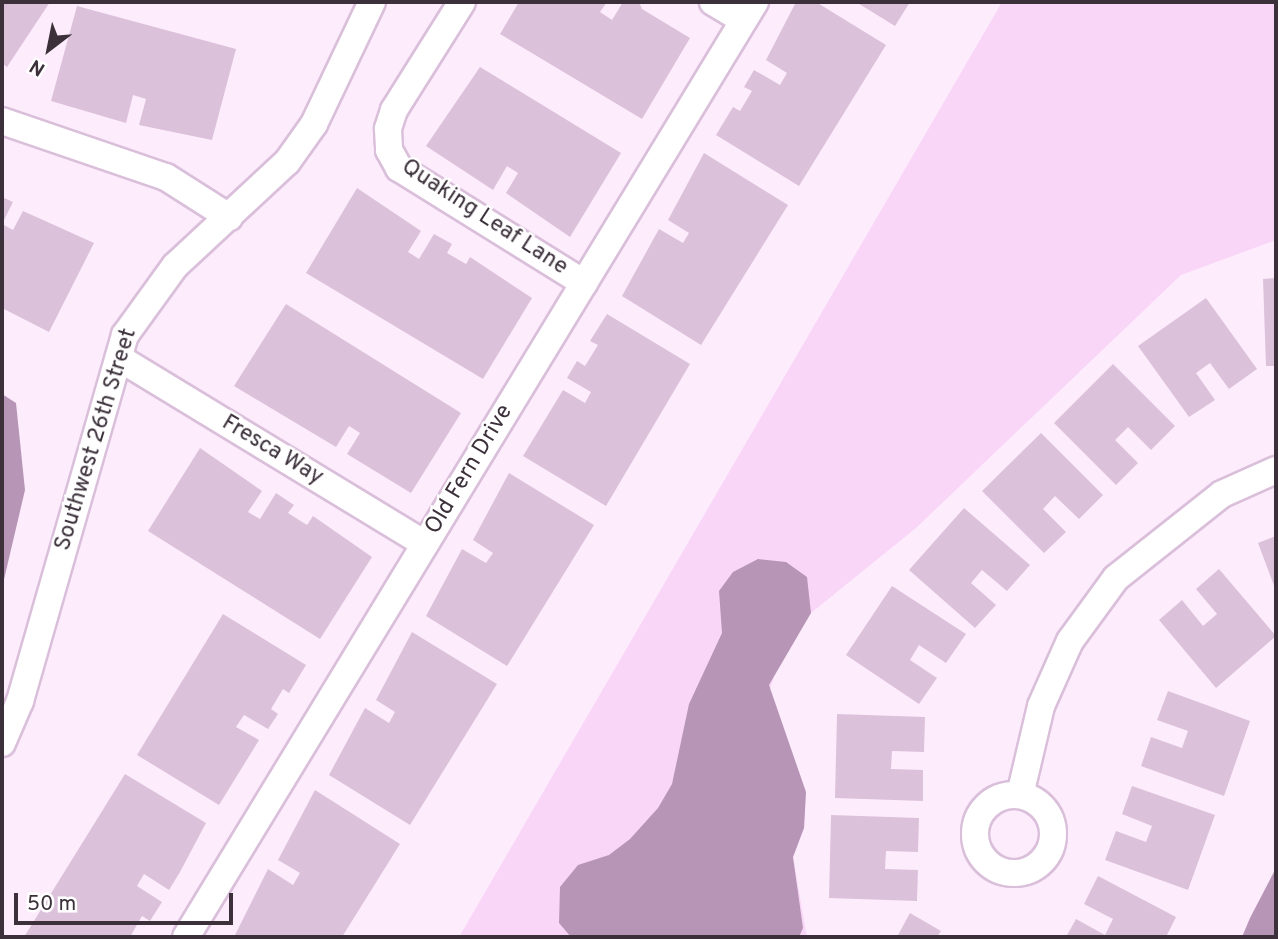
<!DOCTYPE html>
<style>
body{margin:0}
#map{position:relative;width:1278px;height:939px;overflow:hidden;background:#fdecfc;font-family:Overpass,sans-serif}
div>[style]{position:absolute}
[style*='--x']{left:calc(var(--x)*1px);top:calc(var(--y)*1px);width:calc(var(--w)*1px);rotate:calc(var(--a)*1deg)}
.green>*{inset:0;background:#f9d6f8}
.water>*{inset:0;background:#b795b6}
.building>*{inset:0;background:#dcc1db}
.roads{filter:drop-shadow(2px 0 #dabfda) drop-shadow(-2px 0 #dabfda) drop-shadow(0 2px #dabfda) drop-shadow(0 -2px #dabfda)}
.street>*{height:26px;margin:-13px;padding:0 13px;transform-origin:13px;border-radius:13px;background:#fff}
.street>.ring{margin:-13px;padding:0;box-sizing:content-box;background:none;border:26px solid #fff;border-radius:50%}
span{translate:-50% -50%;white-space:nowrap;text-align:center;line-height:1.15;-webkit-text-stroke:5px #fff;paint-order:stroke}
.street-label{font-size:23px;color:#3c313b}
.frame{position:absolute;inset:0;border:4px solid #3c313b;pointer-events:none}
.north{position:absolute;left:14px;top:14px;width:70px;height:70px;-webkit-text-stroke:5px #fff;paint-order:stroke;rotate:212deg;font-size:19px;font-weight:700;line-height:28px;text-align:center;color:#3c313b}
.north::after{content:'';display:block;margin:auto;width:24px;height:32px;background:#3c313b;clip-path:polygon(50% 0,100% 100%,50% 72%,0 100%)}
.scale{position:absolute;left:14px;top:893px;width:219px;height:32px;box-sizing:border-box;border:4px solid #3c313b;border-top:0;padding-left:9px;font-size:21px;line-height:24px;white-space:nowrap;color:#3c313b;-webkit-text-stroke:5px #fff;paint-order:stroke}
</style>
<div id="map">
<div class="green">
<div style="clip-path:polygon(1002px 2px,1276px 2px,1276px 240px,1181px 275px,916px 528px,811px 613px,777px 666px,769px 693px,806px 792px,804px 828px,793px 857px,807px 937px,459px 937px)"></div>
</div>
<div class="water">
<div style="clip-path:polygon(2px 394px,16px 403px,25px 490px,2px 588px)"></div>
<div style="clip-path:polygon(758px 559px,786px 562px,807px 577px,811px 613px,769px 685px,806px 792px,804px 828px,793px 857px,803px 928px,799px 937px,571px 937px,559px 923px,560px 887px,578px 865px,609px 855px,630px 839px,658px 808px,672px 784px,689px 704px,722px 633px,719px 591px,733px 572px)"></div>
<div style="clip-path:polygon(1276px 868px,1276px 937px,1242px 937px,1250px 918px)"></div>
</div>
<div class="building">
<div style="clip-path:polygon(2px 2px,50px 2px,7px 67px,2px 63px)"></div>
<div style="clip-path:polygon(519px 2px,607px 2px,600px 12px,612px 20px,623px 2px,639px 2px,642px 9px,690px 38px,642px 119px,500px 34px)"></div>
<div style="clip-path:polygon(796px 2px,816px 2px,886px 45px,799px 186px,716px 135px,733px 107px,740px 111px,752px 91px,744px 87px,754px 70px,780px 85px,787px 73px,766px 60px)"></div>
<div style="clip-path:polygon(856px 2px,910px 2px,895px 26px)"></div>
<div style="clip-path:polygon(77px 6px,236px 49px,212px 140px,139px 125px,146px 99px,133px 95px,126px 123px,51px 101px)"></div>
<div style="clip-path:polygon(480px 67px,621px 153px,570px 237px,506px 193px,518px 173px,507px 166px,493px 190px,426px 146px)"></div>
<div style="clip-path:polygon(704px 153px,788px 205px,701px 345px,622px 296px,659px 229px,683px 243px,689px 233px,668px 220px)"></div>
<div style="clip-path:polygon(357px 188px,421px 231px,408px 252px,419px 259px,434px 234px,452px 244px,447px 253px,466px 264px,470px 257px,532px 298px,483px 379px,306px 273px)"></div>
<div style="clip-path:polygon(2px 197px,13px 202px,2px 224px,13px 230px,23px 211px,94px 243px,49px 332px,2px 308px)"></div>
<div style="clip-path:polygon(1276px 278px,1276px 366px,1266px 366px,1263px 279px)"></div>
<div style="clip-path:polygon(1206px 298px,1257px 369px,1229px 389px,1210px 363px,1196px 373px,1215px 400px,1189px 417px,1138px 346px)"></div>
<div style="clip-path:polygon(286px 304px,461px 413px,411px 493px,347px 454px,360px 433px,349px 426px,336px 447px,234px 386px)"></div>
<div style="clip-path:polygon(607px 314px,690px 364px,606px 506px,523px 456px,563px 390px,585px 403px,591px 392px,567px 378px,577px 361px,585px 366px,598px 345px,590px 341px)"></div>
<div style="clip-path:polygon(1113px 364px,1175px 426px,1151px 450px,1128px 427px,1115px 440px,1138px 463px,1116px 485px,1054px 423px)"></div>
<div style="clip-path:polygon(1041px 433px,1103px 495px,1079px 519px,1055px 496px,1043px 509px,1066px 532px,1044px 553px,982px 491px)"></div>
<div style="clip-path:polygon(200px 448px,262px 491px,248px 512px,260px 519px,276px 493px,294px 505px,288px 513px,307px 525px,313px 516px,372px 557px,320px 639px,148px 531px)"></div>
<div style="clip-path:polygon(509px 473px,594px 525px,507px 666px,426px 616px,462px 549px,486px 563px,493px 553px,473px 540px)"></div>
<div style="clip-path:polygon(964px 508px,1030px 565px,1007px 591px,982px 570px,971px 583px,996px 605px,975px 628px,909px 570px)"></div>
<div style="clip-path:polygon(1276px 536px,1276px 591px,1258px 543px)"></div>
<div style="clip-path:polygon(1219px 569px,1276px 636px,1216px 688px,1159px 620px,1182px 600px,1203px 626px,1217px 614px,1196px 589px)"></div>
<div style="clip-path:polygon(892px 586px,966px 634px,946px 663px,919px 645px,910px 660px,937px 678px,919px 704px,846px 655px)"></div>
<div style="clip-path:polygon(223px 614px,306px 665px,289px 693px,283px 689px,271px 709px,278px 714px,268px 729px,244px 715px,236px 727px,259px 740px,219px 805px,137px 755px)"></div>
<div style="clip-path:polygon(412px 632px,497px 684px,410px 825px,329px 775px,365px 708px,389px 723px,395px 712px,376px 700px)"></div>
<div style="clip-path:polygon(1168px 691px,1250px 721px,1224px 796px,1141px 766px,1151px 737px,1182px 748px,1188px 731px,1157px 720px)"></div>
<div style="clip-path:polygon(837px 714px,925px 717px,924px 752px,892px 751px,891px 769px,923px 770px,923px 801px,835px 798px)"></div>
<div style="clip-path:polygon(125px 774px,206px 823px,180px 872px,169px 890px,144px 874px,137px 886px,162px 902px,150px 921px,142px 916px,130px 937px,24px 937px)"></div>
<div style="clip-path:polygon(1132px 786px,1215px 815px,1188px 890px,1105px 860px,1116px 831px,1146px 842px,1152px 826px,1122px 814px)"></div>
<div style="clip-path:polygon(315px 790px,400px 844px,342px 937px,234px 937px,268px 869px,293px 885px,300px 873px,278px 860px)"></div>
<div style="clip-path:polygon(831px 815px,919px 818px,918px 852px,886px 851px,885px 869px,918px 870px,917px 901px,829px 898px)"></div>
<div style="clip-path:polygon(1098px 876px,1176px 917px,1166px 937px,1066px 937px,1076px 919px,1105px 935px,1113px 919px,1084px 904px)"></div>
<div style="clip-path:polygon(910px 913px,941px 931px,937px 937px,897px 937px)"></div>
</div>
<div class="roads">
<div class="street">
<div style="--x:462;--y:2;--w:128;--a:122.2"></div>
<div style="--x:394;--y:110;--w:20;--a:108"></div>
<div style="--x:388;--y:129;--w:21;--a:87"></div>
<div style="--x:389;--y:150;--w:21;--a:61"></div>
<div style="--x:399;--y:168;--w:218;--a:31.9"></div>
<div style="--x:713;--y:2;--w:35;--a:31"></div>
<div style="--x:2;--y:121;--w:173;--a:18.9"></div>
<div style="--x:166;--y:177;--w:75;--a:32.4"></div>
<div style="--x:119;--y:358;--w:358;--a:31.3"></div>
<div style="--x:2;--y:743;--w:46;--a:-66.8"></div>
<div style="--x:20;--y:701;--w:381;--a:-74"></div>
<div style="--x:125;--y:335;--w:85;--a:-54.1"></div>
<div style="--x:175;--y:266;--w:153;--a:-42.9"></div>
<div style="--x:287;--y:162;--w:47;--a:-54.6"></div>
<div style="--x:314;--y:124;--w:135;--a:-64.6"></div>
<div class="ring" style="left:975px;top:795px;width:52px;height:52px"></div>
<div style="--x:1020;--y:795;--w:91;--a:-76.7"></div>
<div style="--x:1041;--y:706;--w:71;--a:-66"></div>
<div style="--x:1070;--y:641;--w:78;--a:-53.9"></div>
<div style="--x:1116;--y:578;--w:135;--a:-38.4"></div>
<div style="--x:1222;--y:494;--w:59;--a:-24"></div>
<div style="--x:186;--y:937;--w:1095;--a:-58.68"></div>
</div>
</div>
<div class="street-label">
<span style="left:484px;top:218px;rotate:33deg">Quaking Leaf Lane</span>
<span style="left:97px;top:440px;rotate:-73deg">Southwest 26th Street</span>
<span style="left:272px;top:451px;rotate:31deg">Fresca Way</span>
<span style="left:470px;top:470px;rotate:-59deg">Old Fern Drive</span>
</div>
<div class="frame"></div>
<div class="north">N</div>
<div class="scale">50 m</div>
</div>
